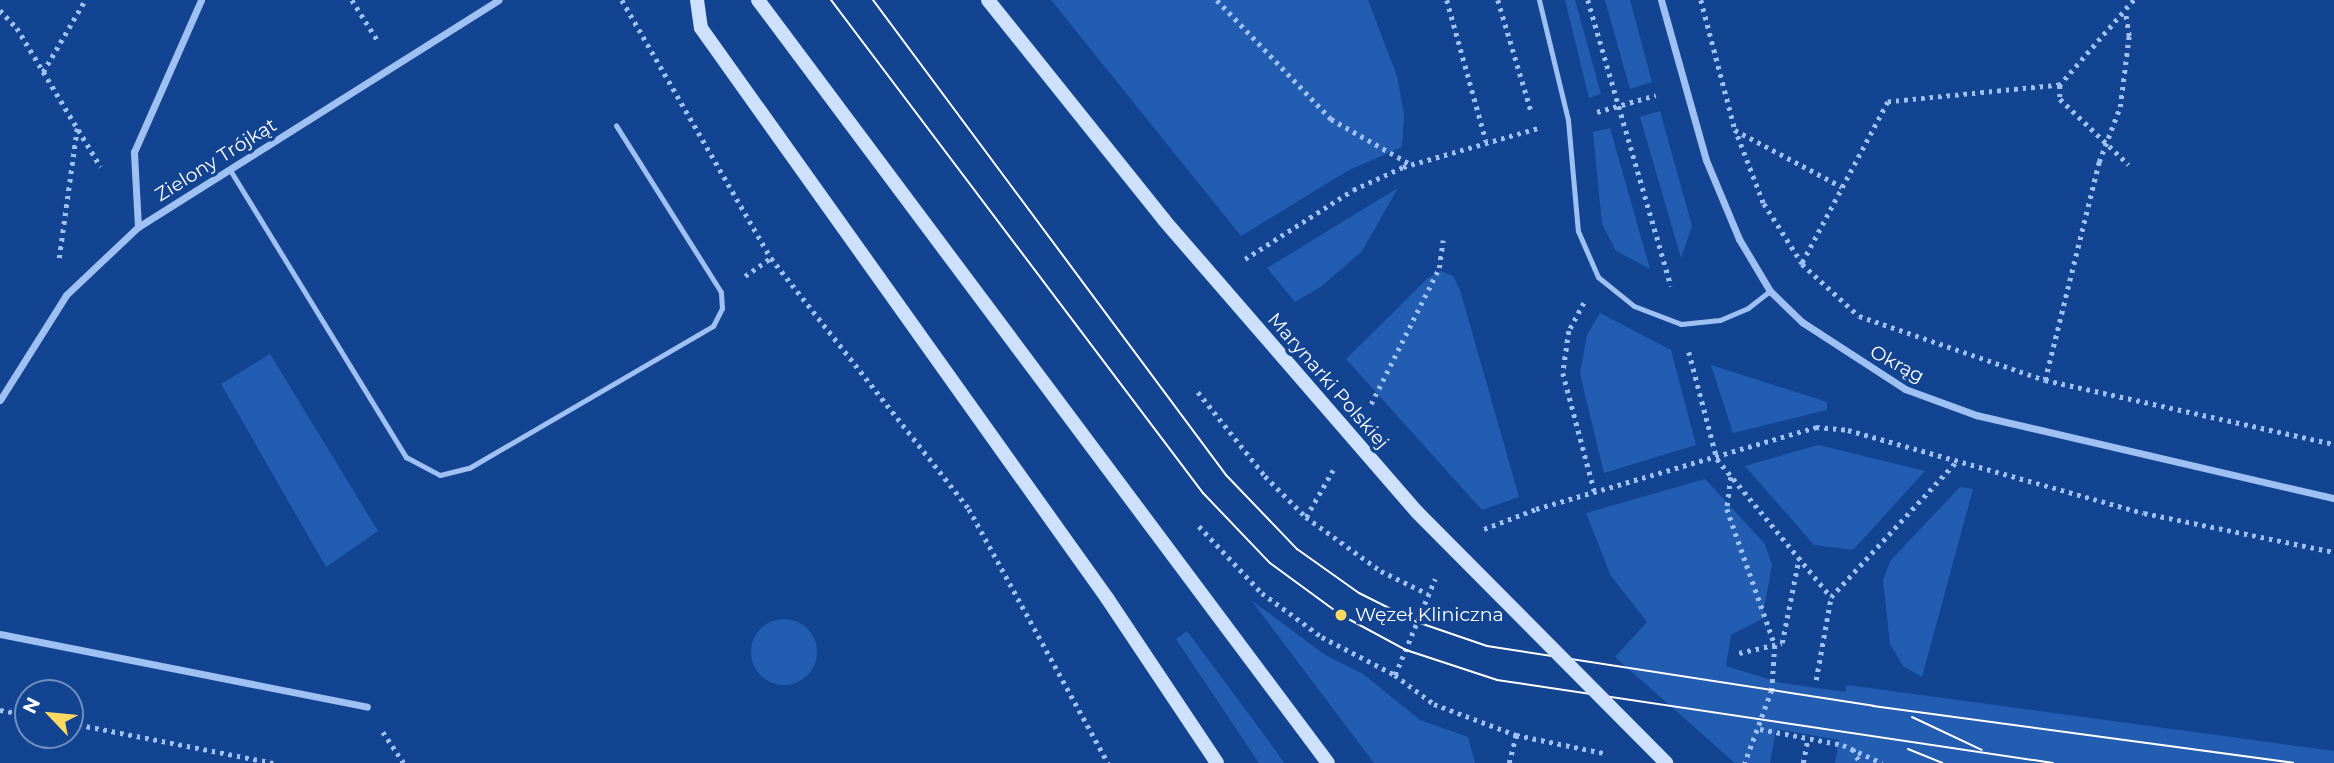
<!DOCTYPE html>
<meta charset="utf-8">
<style>
body{margin:0}
#map{position:relative;width:2334px;height:763px;overflow:hidden;background:#124492;font-family:Montserrat,sans-serif}
div>[style]{position:absolute}
[style*='--x']{left:calc(var(--x)*1px);top:calc(var(--y)*1px);width:calc(var(--w)*1px);rotate:calc(var(--a)*1deg)}
.green>*{inset:0;background:#235db2}
.round{border-radius:50%}
.path>*{height:4.5px;margin-top:-2.25px;transform-origin:0;background:repeating-linear-gradient(90deg,#9ec0f3 0 3.5px,transparent 0 8.5px)}
.lane>*{height:5px;margin:-2.5px;padding:0 2.5px;transform-origin:2.5px;border-radius:2.5px;background:#9ec0f3}
.street>*{height:7px;margin:-3.5px;padding:0 3.5px;transform-origin:3.5px;border-radius:3.5px;background:#9ec0f3}
.secondary>*{height:14px;margin:-7px;padding:0 7px;transform-origin:7px;border-radius:7px;background:#cde0fc}
.tram>*{height:2px;margin:-1px;padding:0 1px;transform-origin:1px;border-radius:1px;background:#fff}
.secondary-bridge>*{height:14px;margin:-7px;padding:0 7px;transform-origin:7px;border-radius:7px;background:#cde0fc}
.dots>*{width:19px;height:19px;translate:-50% -50%;box-sizing:border-box;border:4px solid #124492;border-radius:50%}
span{translate:-50% -50%;white-space:nowrap;text-align:center;line-height:1.15;-webkit-text-stroke:7px #124492;paint-order:stroke}
.street-label{font-size:19px;color:#fff}
.poi-label{font-size:19px;color:#fff}
.left{translate:0 -50%;text-align:left}
.north{position:absolute;left:14px;top:679px;width:70px;height:70px;box-sizing:border-box;background:#124492;border:2px solid #718fbe;border-radius:50%;rotate:296deg;font-size:19px;font-weight:700;line-height:28px;text-align:center;color:#fff}
.north::after{content:'';display:block;margin:auto;width:24px;height:32px;background:#ffd960;clip-path:polygon(50% 0,100% 100%,50% 72%,0 100%)}
</style>
<div id="map">
<div class="green">
<div style="clip-path:polygon(1051px 0,1368px 0,1397px 76px,1404px 114px,1402px 147px,1349px 170px,1241px 236px)"></div>
<div style="clip-path:polygon(1565px 0,1575px 0,1601px 94px,1589px 98px)"></div>
<div style="clip-path:polygon(1605px 0,1630px 0,1652px 82px,1630px 89px)"></div>
<div style="clip-path:polygon(1660px 111px,1692px 226px,1681px 258px,1640px 117px)"></div>
<div style="clip-path:polygon(1610px 128px,1650px 269px,1616px 251px,1602px 224px,1593px 132px)"></div>
<div style="clip-path:polygon(1398px 188px,1362px 251px,1322px 286px,1295px 302px,1267px 268px)"></div>
<div style="clip-path:polygon(1441px 271px,1453px 276px,1460px 290px,1519px 497px,1482px 510px,1346px 359px,1428px 278px)"></div>
<div style="clip-path:polygon(1600px 313px,1671px 350px,1696px 445px,1604px 473px,1580px 374px,1587px 335px)"></div>
<div style="clip-path:polygon(270px 354px,378px 531px,326px 567px,221px 384px)"></div>
<div style="clip-path:polygon(1711px 365px,1827px 402px,1827px 410px,1733px 433px)"></div>
<div style="clip-path:polygon(1818px 445px,1925px 471px,1853px 550px,1814px 545px,1745px 466px)"></div>
<div style="clip-path:polygon(1705px 479px,1765px 544px,1772px 565px,1762px 619px,1731px 635px,1726px 666px,1782px 683px,1845px 692px,1847px 685px,2334px 751px,2334px 763px,1835px 763px,1839px 740px,1776px 729px,1770px 763px,1735px 763px,1615px 657px,1647px 622px,1611px 576px,1586px 513px)"></div>
<div style="clip-path:polygon(1960px 487px,1973px 489px,1922px 677px,1903px 666px,1890px 644px,1883px 580px,1891px 560px)"></div>
<div style="clip-path:polygon(1251px 600px,1325px 655px,1363px 674px,1420px 720px,1468px 737px,1475px 763px,1374px 763px)"></div>
<div class="round" style="left:751px;top:619px;width:66px;height:66px"></div>
<div style="clip-path:polygon(1187px 631px,1276px 751px,1284px 763px,1259px 763px,1176px 639px)"></div>
</div>
<div class="path">
<div style="--x:352;--y:0;--w:49;--a:57.6"></div>
<div style="--x:622;--y:0;--w:298;--a:60"></div>
<div style="--x:771;--y:258;--w:320;--a:51.7"></div>
<div style="--x:969;--y:509;--w:290;--a:61.3"></div>
<div style="--x:1217;--y:0;--w:165;--a:46.2"></div>
<div style="--x:1331;--y:119;--w:93;--a:29.6"></div>
<div style="--x:1447;--y:0;--w:146;--a:74.5"></div>
<div style="--x:1498;--y:0;--w:116;--a:73.4"></div>
<div style="--x:1588;--y:0;--w:298;--a:73.8"></div>
<div style="--x:1701;--y:0;--w:134;--a:75.3"></div>
<div style="--x:2134;--y:0;--w:113;--a:131"></div>
<div style="--x:2060;--y:85;--w:173;--a:174.4"></div>
<div style="--x:1888;--y:102;--w:183;--a:118"></div>
<div style="--x:1802;--y:264;--w:77;--a:42.4"></div>
<div style="--x:1859;--y:316;--w:197;--a:19"></div>
<div style="--x:2045;--y:380;--w:296;--a:12.5"></div>
<div style="--x:0;--y:10;--w:25;--a:47"></div>
<div style="--x:17;--y:28;--w:162;--a:58.9"></div>
<div style="--x:43;--y:72;--w:83;--a:-59.7"></div>
<div style="--x:2060;--y:85;--w:14;--a:90"></div>
<div style="--x:2060;--y:99;--w:95;--a:43.7"></div>
<div style="--x:1597;--y:112;--w:61;--a:-16.1"></div>
<div style="--x:59;--y:258;--w:131;--a:-82.1"></div>
<div style="--x:1245;--y:259;--w:128;--a:-32.6"></div>
<div style="--x:1353;--y:190;--w:55;--a:-24.7"></div>
<div style="--x:1403;--y:167;--w:141;--a:-16.1"></div>
<div style="--x:1802;--y:264;--w:72;--a:-122.6"></div>
<div style="--x:1763;--y:203;--w:78;--a:-111"></div>
<div style="--x:1735;--y:130;--w:121;--a:28"></div>
<div style="--x:745;--y:276;--w:32;--a:-35"></div>
<div style="--x:1584;--y:303;--w:32;--a:118"></div>
<div style="--x:1569;--y:331;--w:42;--a:98.1"></div>
<div style="--x:1563;--y:373;--w:124;--a:75.1"></div>
<div style="--x:1689;--y:352;--w:111;--a:75.3"></div>
<div style="--x:1717;--y:459;--w:179;--a:50.4"></div>
<div style="--x:2045;--y:380;--w:225;--a:-76.1"></div>
<div style="--x:2099;--y:162;--w:59;--a:-69.1"></div>
<div style="--x:2120;--y:107;--w:72;--a:-82.8"></div>
<div style="--x:2129;--y:36;--w:25;--a:-99"></div>
<div style="--x:1198;--y:392;--w:107;--a:51.4"></div>
<div style="--x:1265;--y:476;--w:58;--a:45"></div>
<div style="--x:1306;--y:517;--w:92;--a:35.8"></div>
<div style="--x:1381;--y:571;--w:52;--a:26.1"></div>
<div style="--x:1371;--y:404;--w:152;--a:-63.4"></div>
<div style="--x:1439;--y:268;--w:28;--a:-82"></div>
<div style="--x:1731;--y:477;--w:32;--a:97"></div>
<div style="--x:1727;--y:509;--w:144;--a:70.6"></div>
<div style="--x:1775;--y:645;--w:45;--a:93.8"></div>
<div style="--x:1772;--y:690;--w:78;--a:110.3"></div>
<div style="--x:1306;--y:517;--w:54;--a:-60.1"></div>
<div style="--x:1199;--y:526;--w:92;--a:46.8"></div>
<div style="--x:1262;--y:593;--w:74;--a:36.3"></div>
<div style="--x:1322;--y:637;--w:82;--a:27.5"></div>
<div style="--x:1395;--y:675;--w:49;--a:36.6"></div>
<div style="--x:1434;--y:704;--w:88;--a:20.7"></div>
<div style="--x:1484;--y:529;--w:56;--a:-21"></div>
<div style="--x:1536;--y:509;--w:292;--a:-16.3"></div>
<div style="--x:1816;--y:427;--w:32;--a:5"></div>
<div style="--x:1848;--y:430;--w:307;--a:15.7"></div>
<div style="--x:2144;--y:513;--w:194;--a:11.6"></div>
<div style="--x:1739;--y:653;--w:44;--a:-13.1"></div>
<div style="--x:1782;--y:643;--w:87;--a:-78.7"></div>
<div style="--x:1395;--y:675;--w:104;--a:-67.4"></div>
<div style="--x:1816;--y:680;--w:84;--a:-79.8"></div>
<div style="--x:1831;--y:597;--w:185;--a:-47.2"></div>
<div style="--x:0;--y:710;--w:28;--a:10"></div>
<div style="--x:70;--y:723;--w:207;--a:11.1"></div>
<div style="--x:1760;--y:729;--w:85;--a:10.9"></div>
<div style="--x:1843;--y:745;--w:43;--a:24.8"></div>
<div style="--x:383;--y:732;--w:37;--a:56"></div>
<div style="--x:1853;--y:749;--w:16;--a:63"></div>
<div style="--x:1509;--y:763;--w:29;--a:-76"></div>
<div style="--x:1516;--y:735;--w:90;--a:11.6"></div>
<div style="--x:1803;--y:763;--w:21;--a:-79"></div>
</div>
<div class="lane">
<div style="--x:1539;--y:0;--w:123;--a:76.4"></div>
<div style="--x:1568;--y:120;--w:111;--a:84.9"></div>
<div style="--x:1578;--y:231;--w:50;--a:66.5"></div>
<div style="--x:1598;--y:277;--w:46;--a:38.9"></div>
<div style="--x:1634;--y:306;--w:50;--a:21"></div>
<div style="--x:1681;--y:324;--w:39;--a:-6"></div>
<div style="--x:1720;--y:320;--w:30;--a:-23"></div>
<div style="--x:1748;--y:308;--w:28;--a:-38"></div>
<div style="--x:230;--y:170;--w:337;--a:58.5"></div>
<div style="--x:406;--y:457;--w:38;--a:28"></div>
<div style="--x:440;--y:475;--w:30;--a:-14"></div>
<div style="--x:469;--y:468;--w:282;--a:-30.2"></div>
<div style="--x:713;--y:326;--w:20;--a:-63"></div>
<div style="--x:722;--y:308;--w:16;--a:-94"></div>
<div style="--x:721;--y:292;--w:197;--a:-122.2"></div>
</div>
<div class="street">
<div style="--x:1661;--y:0;--w:166;--a:74.3"></div>
<div style="--x:1706;--y:160;--w:86;--a:67.3"></div>
<div style="--x:1739;--y:239;--w:61;--a:59.2"></div>
<div style="--x:1770;--y:291;--w:45;--a:44.1"></div>
<div style="--x:1802;--y:322;--w:123;--a:33"></div>
<div style="--x:1905;--y:389;--w:76;--a:20.1"></div>
<div style="--x:1976;--y:415;--w:367;--a:13.1"></div>
<div style="--x:138;--y:227;--w:75;--a:-93.1"></div>
<div style="--x:134;--y:152;--w:166;--a:-66.2"></div>
<div style="--x:0;--y:400;--w:124;--a:-57.8"></div>
<div style="--x:66;--y:295;--w:99;--a:-43.4"></div>
<div style="--x:138;--y:227;--w:426;--a:-32.2"></div>
<div style="--x:0;--y:634;--w:374;--a:11.2"></div>
</div>
<div class="secondary">
<div style="--x:697;--y:0;--w:28;--a:82"></div>
<div style="--x:701;--y:28;--w:700;--a:54.54"></div>
<div style="--x:1107;--y:598;--w:198;--a:56.3"></div>
<div style="--x:758;--y:0;--w:952;--a:53.24"></div>
<div style="--x:988;--y:0;--w:282;--a:51.3"></div>
</div>
<div class="tram">
<div style="--x:831;--y:0;--w:618;--a:52.96"></div>
<div style="--x:1203;--y:493;--w:97;--a:46.3"></div>
<div style="--x:1270;--y:563;--w:88;--a:36.2"></div>
<div style="--x:1341;--y:615;--w:74;--a:28.3"></div>
<div style="--x:1406;--y:650;--w:96;--a:18.2"></div>
<div style="--x:1497;--y:680;--w:562;--a:8.49"></div>
<div style="--x:873;--y:0;--w:592;--a:53.38"></div>
<div style="--x:1226;--y:475;--w:103;--a:46.2"></div>
<div style="--x:1297;--y:549;--w:76;--a:35.4"></div>
<div style="--x:1359;--y:593;--w:65;--a:26.6"></div>
<div style="--x:1417;--y:622;--w:74;--a:18.9"></div>
<div style="--x:1487;--y:646;--w:391;--a:8.8"></div>
<div style="--x:1873;--y:706;--w:424;--a:7.7"></div>
<div style="--x:1912;--y:717;--w:77;--a:25.2"></div>
<div style="--x:1908;--y:749;--w:37;--a:22"></div>
</div>
<div class="secondary-bridge">
<div style="--x:1164;--y:220;--w:386;--a:49.1"></div>
<div style="--x:1417;--y:512;--w:354;--a:45.2"></div>
</div>
<div class="dots">
<div style="left:1341px;top:615px;background:#ffd960"></div>
</div>
<div class="street-label">
<span style="left:216px;top:160px;rotate:-32deg">Zielony Trójkąt</span>
<span style="left:1897px;top:364px;rotate:28deg">Okrąg</span>
<span style="left:1328px;top:381px;rotate:49deg">Marynarki Polskiej</span>
</div>
<div class="poi-label">
<span class="left" style="left:1355px;top:615px">Węzeł Kliniczna</span>
</div>
<div class="north">N</div>
</div>
